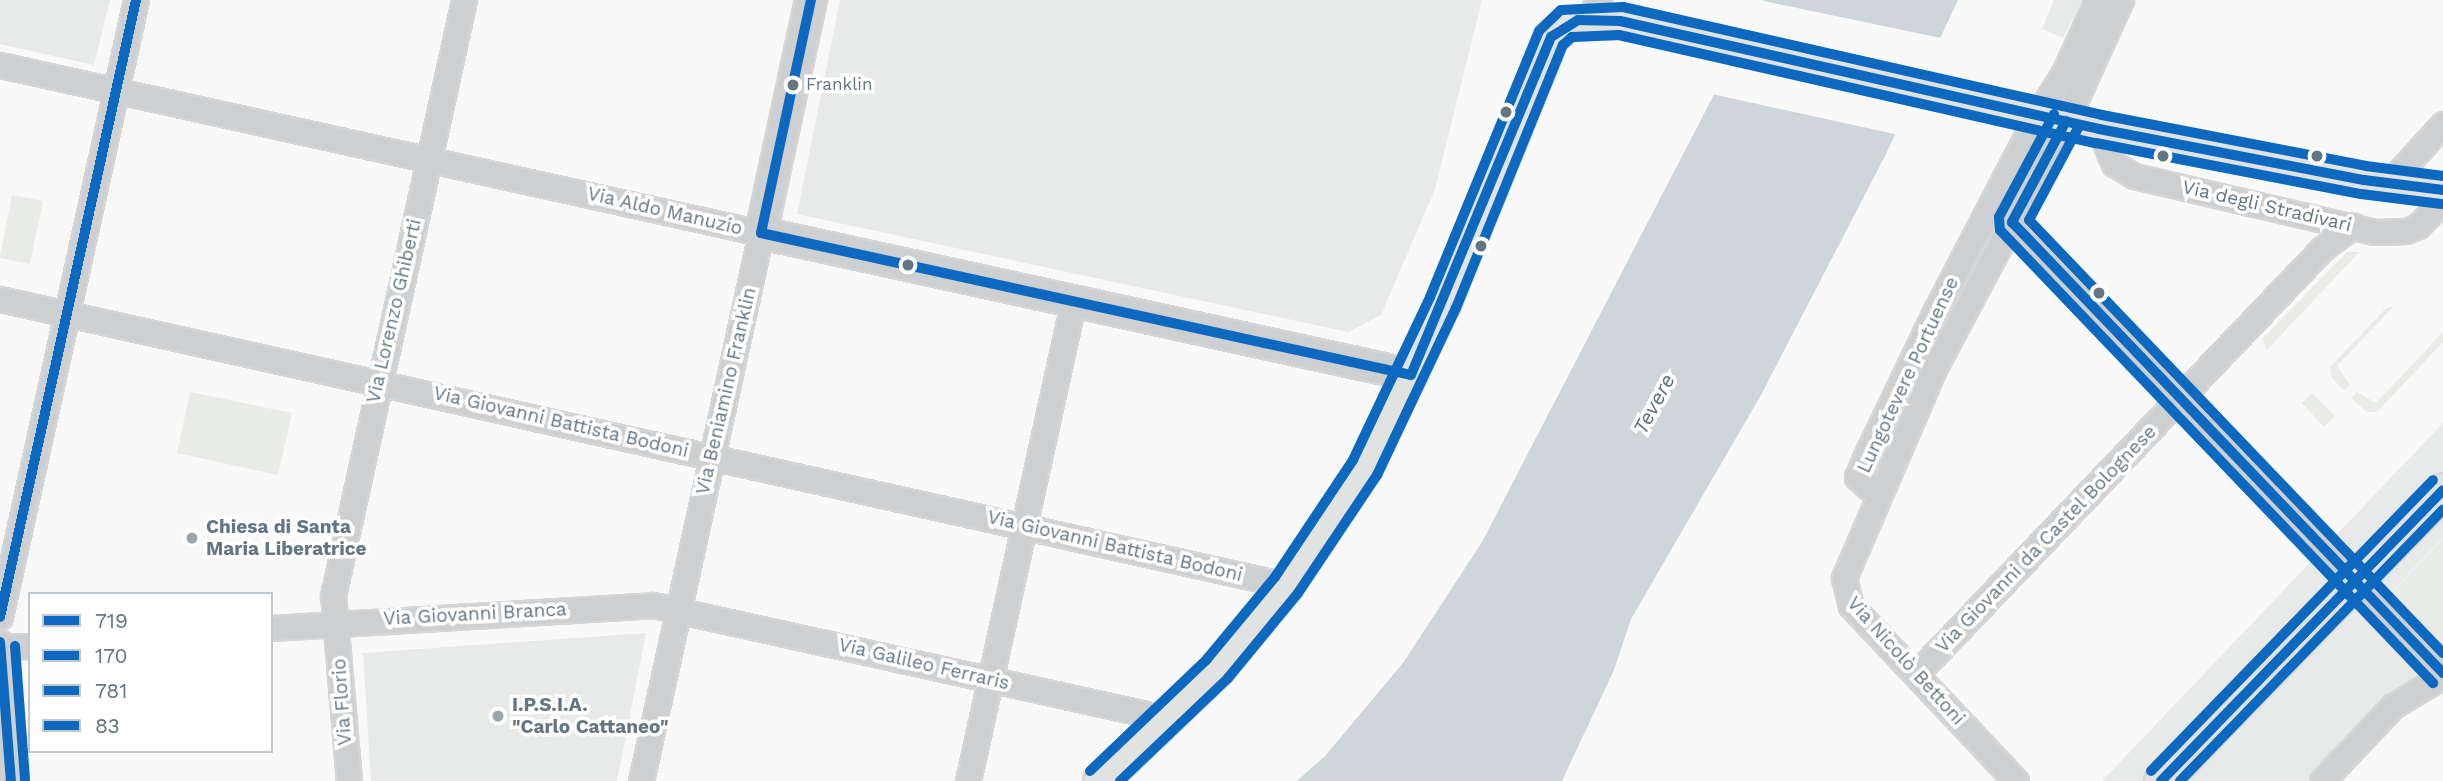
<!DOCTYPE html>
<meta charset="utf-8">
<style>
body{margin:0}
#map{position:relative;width:2443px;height:781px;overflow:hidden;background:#f9f9f9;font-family:"Work Sans",sans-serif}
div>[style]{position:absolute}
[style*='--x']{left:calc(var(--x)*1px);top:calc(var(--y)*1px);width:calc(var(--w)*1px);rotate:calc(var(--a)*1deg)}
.built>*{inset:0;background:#e8e9e9}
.green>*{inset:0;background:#e8ebe6}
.water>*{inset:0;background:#ced6d9}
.pier>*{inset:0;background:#f9f9f9}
.roads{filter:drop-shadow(2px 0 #d5d6d7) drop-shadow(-2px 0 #d5d6d7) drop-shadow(0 2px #d5d6d7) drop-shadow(0 -2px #d5d6d7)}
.minor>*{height:23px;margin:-11.5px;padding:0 11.5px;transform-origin:11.5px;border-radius:11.5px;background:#cecfd0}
.tertiary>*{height:30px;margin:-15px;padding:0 15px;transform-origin:15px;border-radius:15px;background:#cecfd0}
.secondary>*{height:33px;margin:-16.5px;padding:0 16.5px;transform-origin:16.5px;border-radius:16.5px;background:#e1e2e2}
.bus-1>*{height:10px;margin:-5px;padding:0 5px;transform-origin:5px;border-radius:5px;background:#0c69bf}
.bus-2>*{height:10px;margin:-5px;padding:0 5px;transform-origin:5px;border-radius:5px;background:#0c69bf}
.bus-3>*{height:10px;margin:-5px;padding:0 5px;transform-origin:5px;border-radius:5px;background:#0c69bf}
.bus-4>*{height:10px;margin:-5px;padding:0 5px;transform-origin:5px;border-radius:5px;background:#0c69bf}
.dots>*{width:19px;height:19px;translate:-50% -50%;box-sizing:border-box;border:4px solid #fff;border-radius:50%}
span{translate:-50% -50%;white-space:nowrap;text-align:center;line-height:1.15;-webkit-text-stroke:7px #fff;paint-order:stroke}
.bus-label{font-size:17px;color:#657683}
.left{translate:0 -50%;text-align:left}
.street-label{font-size:19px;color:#657683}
.poi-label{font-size:19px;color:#657683;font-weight:700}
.water-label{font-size:21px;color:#60757c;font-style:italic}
.legend{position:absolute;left:28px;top:592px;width:245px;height:161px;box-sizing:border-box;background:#fff;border:2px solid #c1c8cd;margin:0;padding:9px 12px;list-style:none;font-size:21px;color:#657683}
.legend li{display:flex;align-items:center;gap:14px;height:35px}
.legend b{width:35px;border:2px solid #c1c8cd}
</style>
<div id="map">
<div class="built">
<div style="clip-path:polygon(0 0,110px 0,94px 65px,0 44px)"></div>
<div style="clip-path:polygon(840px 0,1482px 0,1435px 189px,1381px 315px,1348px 332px,797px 214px)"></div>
<div style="clip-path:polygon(2054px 0,2082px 0,2063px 38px,2042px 29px)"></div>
<div style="clip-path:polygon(2443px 423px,2443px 538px,2387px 596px,2441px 652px,2315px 781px,2102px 781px)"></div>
<div style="clip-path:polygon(646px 633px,617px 781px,371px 781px,363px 653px)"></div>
</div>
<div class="green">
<div style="clip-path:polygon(12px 195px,43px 201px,30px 264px,0 258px)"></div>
<div style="clip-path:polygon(2347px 252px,2359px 252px,2267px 350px,2262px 339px)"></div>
<div style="clip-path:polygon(2394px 306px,2337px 366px,2350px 385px,2344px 390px,2332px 378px,2330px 367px,2385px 309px)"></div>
<div style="clip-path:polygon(2443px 332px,2443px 342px,2377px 412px,2367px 412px,2351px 398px,2357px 392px,2376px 403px)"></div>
<div style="clip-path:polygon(190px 392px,292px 413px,278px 475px,177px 453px)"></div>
<div style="clip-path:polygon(2312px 393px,2335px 416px,2324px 427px,2302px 403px)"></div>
<div style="clip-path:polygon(2443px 539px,2443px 650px,2440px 651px,2388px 596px)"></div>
</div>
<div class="water">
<div style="clip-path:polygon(1763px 0,1958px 0,1886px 154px,1761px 395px,1631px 619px,1614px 670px,1562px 781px,1297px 781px,1325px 756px,1403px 663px,1482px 542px)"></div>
</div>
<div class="pier">
<div style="clip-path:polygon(1759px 0,1941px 38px,1899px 135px,1712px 94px)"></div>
</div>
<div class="roads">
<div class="minor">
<div style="--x:1588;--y:19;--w:22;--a:-60"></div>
<div style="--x:0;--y:65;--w:779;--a:12.45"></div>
<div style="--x:761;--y:233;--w:561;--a:102.35"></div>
<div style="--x:2099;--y:129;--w:38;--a:67"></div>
<div style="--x:2114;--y:164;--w:23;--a:31"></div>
<div style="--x:2134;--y:176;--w:247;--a:13.1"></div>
<div style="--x:2375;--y:232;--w:31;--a:-2"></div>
<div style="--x:2406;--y:231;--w:13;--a:-23"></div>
<div style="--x:2418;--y:226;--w:17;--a:-45"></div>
<div style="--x:2430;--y:214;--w:26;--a:-74"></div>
<div style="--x:2389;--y:183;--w:80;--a:-47.5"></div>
<div style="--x:1999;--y:214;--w:511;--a:45.87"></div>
<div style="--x:0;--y:299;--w:1317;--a:12.54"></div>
<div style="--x:1881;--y:488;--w:13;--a:-176"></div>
<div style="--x:1868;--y:487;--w:15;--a:-138"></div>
<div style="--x:1857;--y:477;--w:21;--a:-67"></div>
<div style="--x:1865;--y:458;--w:166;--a:-64.4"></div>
<div style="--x:1937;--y:308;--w:219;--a:-62.5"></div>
<div style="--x:2038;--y:114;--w:49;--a:-57.6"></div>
<div style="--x:2064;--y:73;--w:80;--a:-65.7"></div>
<div style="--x:0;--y:617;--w:632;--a:-77.57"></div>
<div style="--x:271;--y:628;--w:383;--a:-3.4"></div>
<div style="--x:653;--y:605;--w:528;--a:12.46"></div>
<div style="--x:0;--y:642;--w:139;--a:85.5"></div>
<div style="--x:0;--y:647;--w:30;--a:-2"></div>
<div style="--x:1916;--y:674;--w:588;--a:-46.31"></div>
<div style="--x:2322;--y:249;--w:39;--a:-37"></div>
<div style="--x:349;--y:781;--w:186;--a:-94.9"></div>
<div style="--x:333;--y:596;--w:610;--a:-77.6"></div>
<div style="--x:968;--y:781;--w:494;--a:-77.6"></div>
<div style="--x:2016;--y:781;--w:241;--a:-133.3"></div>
<div style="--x:1851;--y:606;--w:29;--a:-104"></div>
<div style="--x:1844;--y:578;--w:230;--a:-66.7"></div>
<div style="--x:1935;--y:367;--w:279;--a:-62"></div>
<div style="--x:2066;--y:121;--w:133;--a:-65.6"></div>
<div style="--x:2322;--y:781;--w:103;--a:-46.6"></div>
<div style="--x:2393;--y:706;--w:58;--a:-31"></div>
</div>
<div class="tertiary">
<div style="--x:811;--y:0;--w:238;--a:102.1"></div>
<div style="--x:761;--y:233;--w:665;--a:12.32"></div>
<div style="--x:2355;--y:581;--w:127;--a:46.3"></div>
</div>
<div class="secondary">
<div style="--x:1100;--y:781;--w:162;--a:-43.7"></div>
<div style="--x:1217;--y:669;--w:109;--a:-50.6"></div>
<div style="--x:1286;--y:585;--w:142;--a:-56.2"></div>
<div style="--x:1365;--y:467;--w:182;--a:-64.6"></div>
<div style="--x:1443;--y:303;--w:287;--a:-67.9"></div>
<div style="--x:1551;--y:37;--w:21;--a:-41"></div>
<div style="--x:1567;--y:23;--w:53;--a:-2.2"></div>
<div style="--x:1620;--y:21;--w:491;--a:12.7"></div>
<div style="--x:2099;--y:129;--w:270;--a:10.9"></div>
<div style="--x:2364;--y:180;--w:80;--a:7.2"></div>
<div style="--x:2161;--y:781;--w:405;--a:-45.9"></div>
</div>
</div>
<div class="bus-1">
<div style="--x:2066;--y:121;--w:115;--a:118.1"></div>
<div style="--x:2012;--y:222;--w:624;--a:46.3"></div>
<div style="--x:761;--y:233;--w:665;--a:12.32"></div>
<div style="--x:761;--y:233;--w:238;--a:-77.9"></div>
<div style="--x:1411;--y:375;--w:366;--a:-67.5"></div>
<div style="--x:1551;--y:37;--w:32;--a:-32"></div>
<div style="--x:1578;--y:20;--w:42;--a:1.4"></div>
<div style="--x:1620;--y:21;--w:491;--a:12.7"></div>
<div style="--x:2099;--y:129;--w:270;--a:10.9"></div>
<div style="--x:2364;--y:180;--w:80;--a:7.2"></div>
<div style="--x:2161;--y:781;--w:405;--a:-45.9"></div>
</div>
<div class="bus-2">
<div style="--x:2054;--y:114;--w:117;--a:118.1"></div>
<div style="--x:1999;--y:217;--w:13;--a:86"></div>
<div style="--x:2000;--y:230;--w:627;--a:46.29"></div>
<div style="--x:1120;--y:781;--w:149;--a:-43.6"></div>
<div style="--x:1228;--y:678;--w:110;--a:-50.5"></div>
<div style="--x:1298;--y:593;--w:142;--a:-56.2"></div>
<div style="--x:1377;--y:475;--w:185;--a:-64.7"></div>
<div style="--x:1456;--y:308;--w:284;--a:-67.9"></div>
<div style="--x:1563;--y:45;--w:12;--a:-42"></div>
<div style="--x:1572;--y:37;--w:47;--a:-2.4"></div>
<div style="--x:1619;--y:35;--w:489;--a:12.8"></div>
<div style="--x:2096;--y:143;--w:270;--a:10.9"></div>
<div style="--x:2361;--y:194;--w:81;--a:7.1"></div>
<div style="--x:2180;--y:781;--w:378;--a:-45.9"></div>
</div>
<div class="bus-3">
<div style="--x:2078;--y:128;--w:104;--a:118"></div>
<div style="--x:2029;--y:220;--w:599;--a:46.29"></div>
<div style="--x:15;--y:646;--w:134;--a:85.7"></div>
<div style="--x:1090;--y:771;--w:162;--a:-43.7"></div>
<div style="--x:1207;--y:659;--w:107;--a:-50.3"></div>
<div style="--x:1275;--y:577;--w:141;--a:-56.3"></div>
<div style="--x:1353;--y:460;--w:180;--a:-64.7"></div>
<div style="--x:1430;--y:297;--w:287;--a:-67.7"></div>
<div style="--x:1539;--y:31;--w:30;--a:-44"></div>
<div style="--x:1561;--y:10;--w:62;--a:-2.8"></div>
<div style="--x:1623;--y:7;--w:491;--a:12.7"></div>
<div style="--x:2102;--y:115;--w:269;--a:10.9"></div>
<div style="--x:2366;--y:166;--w:78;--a:7.4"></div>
<div style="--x:2151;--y:771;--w:405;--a:-45.9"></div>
</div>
<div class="bus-4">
<div style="--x:0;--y:617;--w:632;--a:-77.57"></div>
<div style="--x:0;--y:642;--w:139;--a:85.5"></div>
</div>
<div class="dots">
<div style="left:793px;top:85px;background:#657683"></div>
<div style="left:1506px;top:112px;background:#657683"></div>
<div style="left:2163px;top:156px;background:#657683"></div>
<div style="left:2317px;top:156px;background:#657683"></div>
<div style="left:1481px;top:246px;background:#657683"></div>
<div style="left:908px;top:265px;background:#657683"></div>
<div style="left:2099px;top:293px;background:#657683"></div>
<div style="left:192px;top:538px;background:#99a4ac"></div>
<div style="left:498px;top:716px;background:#99a4ac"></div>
</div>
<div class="bus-label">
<span class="left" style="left:806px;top:85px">Franklin</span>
</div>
<div class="street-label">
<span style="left:2267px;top:206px;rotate:13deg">Via degli Stradivari</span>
<span style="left:665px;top:211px;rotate:13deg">Via Aldo Manuzio</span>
<span style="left:394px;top:311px;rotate:-77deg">Via Lorenzo Ghiberti</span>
<span style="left:1908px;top:375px;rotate:-65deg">Lungotevere Portuense</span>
<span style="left:726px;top:391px;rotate:-77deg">Via Beniamino Franklin</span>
<span style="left:561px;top:422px;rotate:13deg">Via Giovanni Battista Bodoni</span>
<span style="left:2046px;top:539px;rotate:-46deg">Via Giovanni da Castel Bolognese</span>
<span style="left:1115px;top:546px;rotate:13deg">Via Giovanni Battista Bodoni</span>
<span style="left:475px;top:614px;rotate:-3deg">Via Giovanni Branca</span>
<span style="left:1906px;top:661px;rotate:48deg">Via Nicolò Bettoni</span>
<span style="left:924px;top:664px;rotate:13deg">Via Galileo Ferraris</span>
<span style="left:342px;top:702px;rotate:-94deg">Via Florio</span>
</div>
<div class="poi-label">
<span class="left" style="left:206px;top:538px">Chiesa di Santa<br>Maria Liberatrice</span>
<span class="left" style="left:512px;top:716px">I.P.S.I.A.<br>"Carlo Cattaneo"</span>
</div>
<div class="water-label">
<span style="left:1654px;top:404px;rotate:-62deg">Tevere</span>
</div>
<ul class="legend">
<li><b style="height:9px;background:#0c69bf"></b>719</li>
<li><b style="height:9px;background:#0c69bf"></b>170</li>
<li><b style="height:9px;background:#0c69bf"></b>781</li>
<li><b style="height:9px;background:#0c69bf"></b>83</li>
</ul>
</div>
